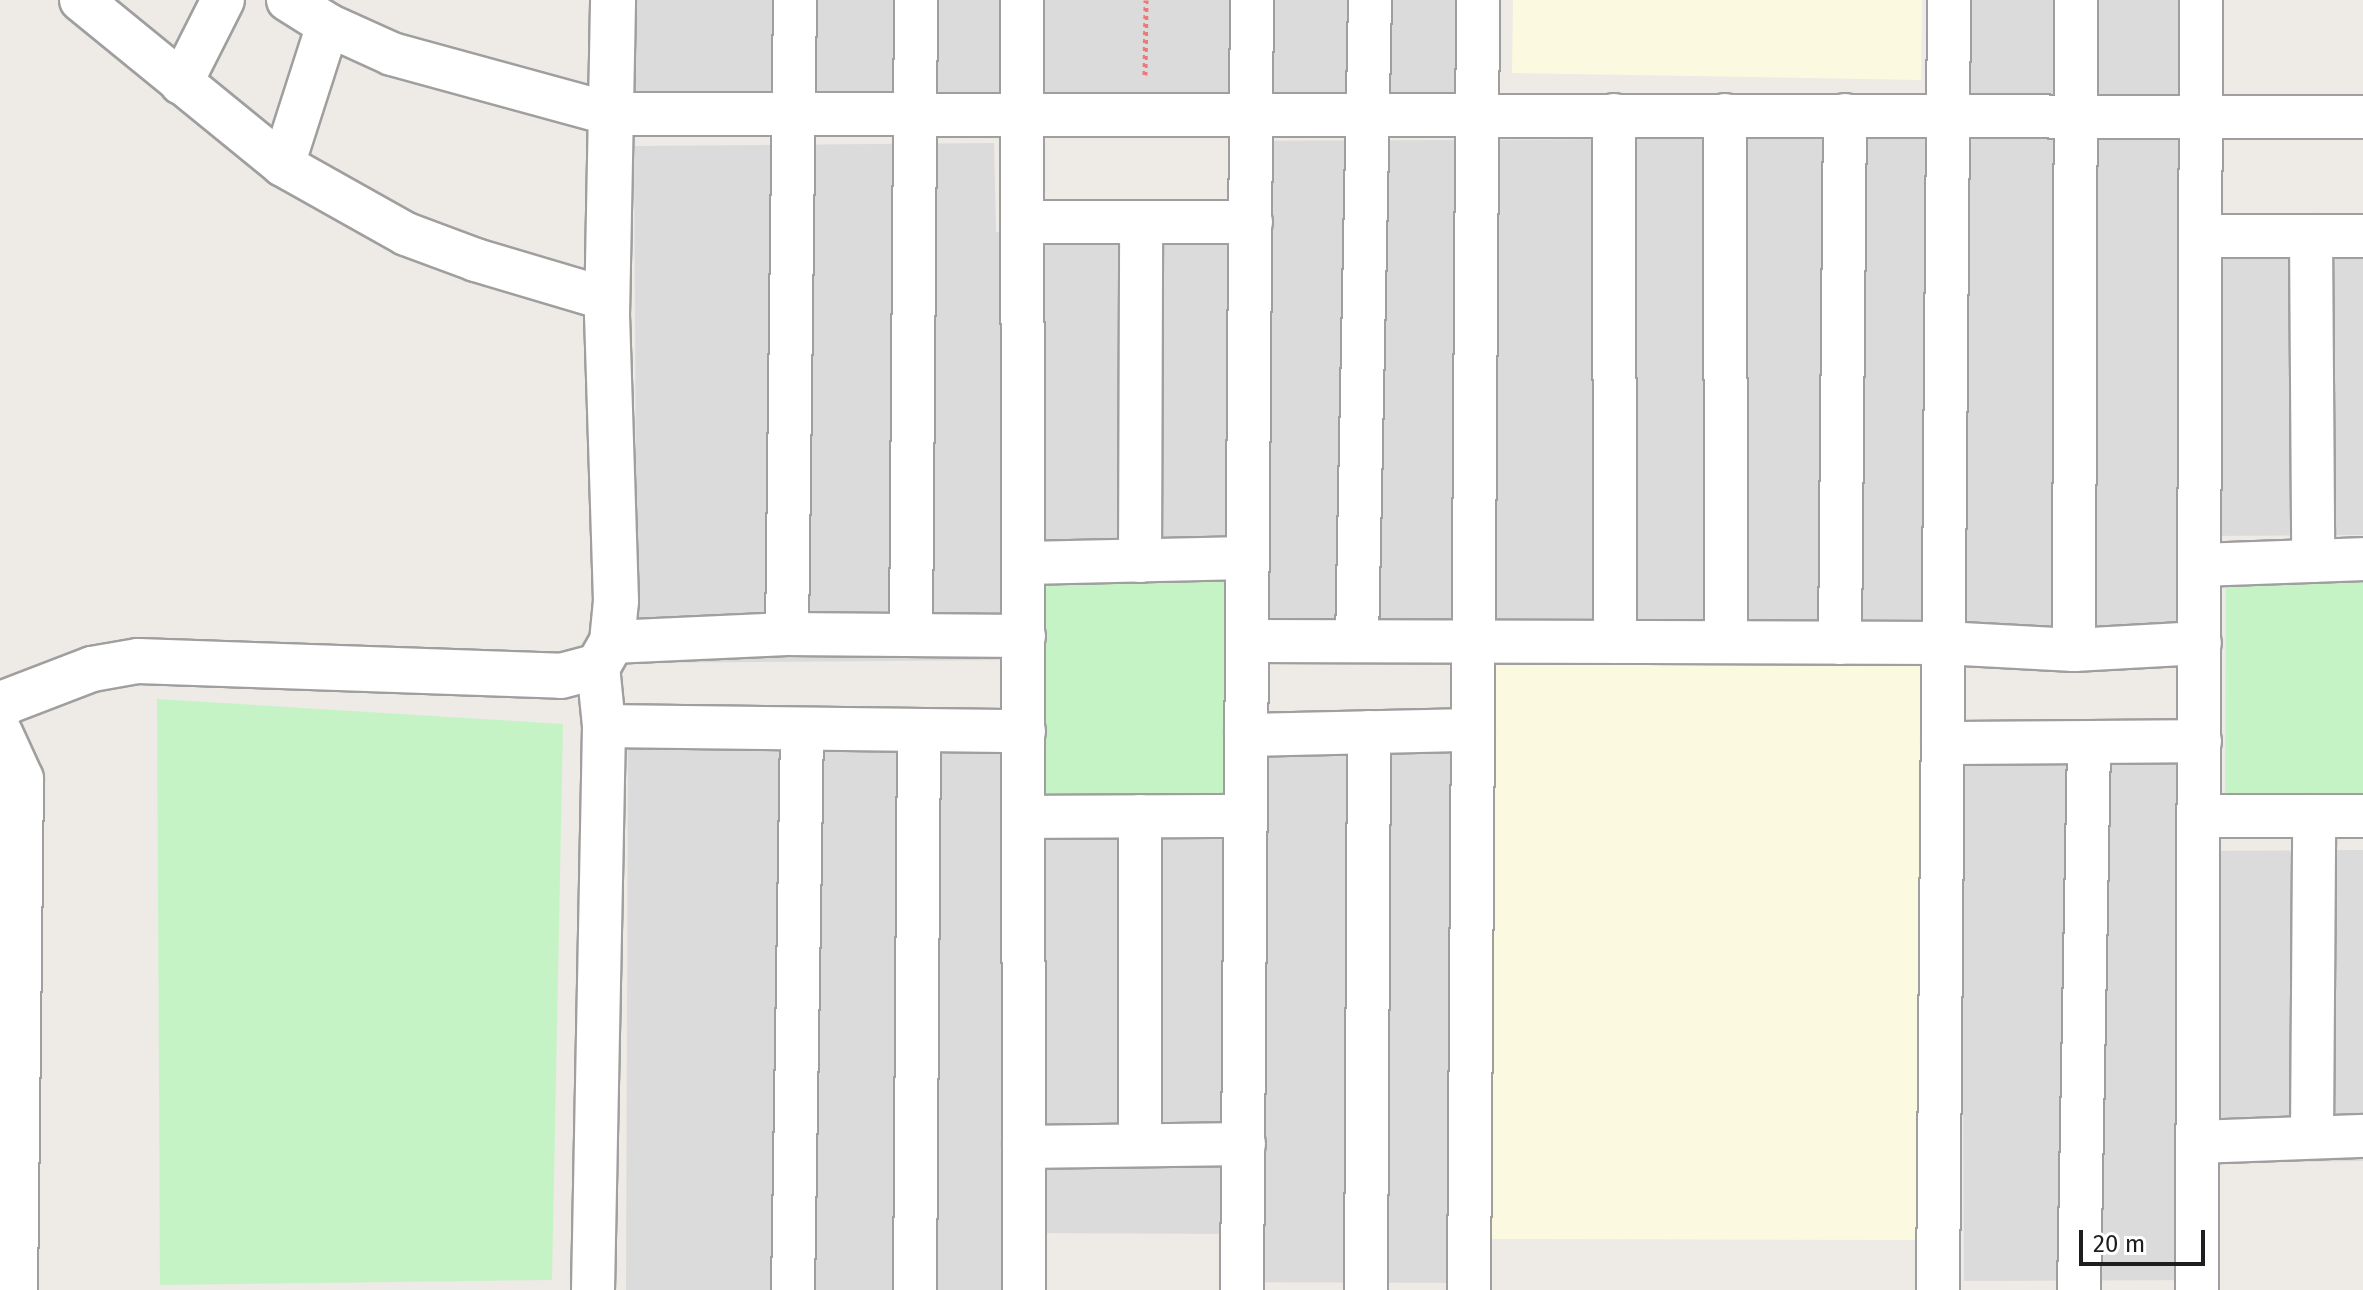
<!DOCTYPE html>
<style>
body{margin:0}
#map{position:relative;width:2363px;height:1290px;overflow:hidden;background:#eeeae5;font-family:"Fira Sans",sans-serif}
div>[style]{position:absolute}
[style*='--x']{left:calc(var(--x)*1px);top:calc(var(--y)*1px);width:calc(var(--w)*1px);rotate:calc(var(--a)*1deg)}
.residential>*{inset:0;background:#dcdbdb}
.education>*{inset:0;background:#fbf9e0}
.park>*{inset:0;background:#c6f3c6}
.path>*{height:5px;margin-top:-2.5px;transform-origin:0;background:repeating-linear-gradient(90deg,#ea7b79 0 4px,transparent 0 8px)}
.roads{filter:drop-shadow(2px 0 #9f9f9f) drop-shadow(-2px 0 #9f9f9f) drop-shadow(0 2px #9f9f9f) drop-shadow(0 -2px #9f9f9f)}
.minor>*{height:42px;margin:-21px;padding:0 21px;transform-origin:21px;border-radius:21px;background:#fff}
.tertiary>*{height:44px;margin:-22px;padding:0 22px;transform-origin:22px;border-radius:22px;background:#fff}
span{translate:-50% -50%;white-space:nowrap;text-align:center;line-height:1.15;-webkit-text-stroke:6px #fff;paint-order:stroke}
.scale{position:absolute;left:2079px;top:1230px;width:126px;height:36px;box-sizing:border-box;border:4px solid #1e1e1e;border-top:0;padding-left:10px;font-size:24px;line-height:28px;white-space:nowrap;color:#1e1e1e;-webkit-text-stroke:6px #fff;paint-order:stroke}
</style>
<div id="map">
<div class="residential">
<div style="clip-path:polygon(633px 0,1463px 0,1464px 120px,633px 126px)"></div>
<div style="clip-path:polygon(1955px 0,2194px 0,2194px 110px,1955px 111px)"></div>
<div style="clip-path:polygon(2201px 121px,2203px 225px,2363px 224px,2363px 535px,2199px 536px,2200px 653px,1960px 655px,1957px 123px)"></div>
<div style="clip-path:polygon(1939px 137px,1942px 661px,1488px 664px,1485px 140px)"></div>
<div style="clip-path:polygon(1464px 140px,1468px 645px,1250px 647px,1008px 558px,1008px 660px,637px 663px,634px 146px,994px 143px,996px 232px,1243px 230px,1242px 141px)"></div>
<div style="clip-path:polygon(628px 725px,1468px 733px,1466px 1283px,1235px 1282px,1235px 1234px,1003px 1233px,1002px 1290px,626px 1290px)"></div>
<div style="clip-path:polygon(2205px 748px,2207px 851px,2363px 850px,2363px 1161px,2202px 1163px,2204px 1280px,1964px 1281px,1961px 749px)"></div>
</div>
<div class="education">
<div style="clip-path:polygon(1513px 0,1922px 0,1921px 80px,1512px 73px)"></div>
<div style="clip-path:polygon(1483px 651px,1929px 652px,1921px 1240px,1485px 1239px)"></div>
</div>
<div class="park">
<div style="clip-path:polygon(2226px 570px,2363px 571px,2363px 809px,2225px 808px)"></div>
<div style="clip-path:polygon(1044px 571px,1239px 572px,1237px 810px,1043px 809px)"></div>
<div style="clip-path:polygon(157px 699px,563px 724px,552px 1280px,160px 1285px)"></div>
</div>
<div class="path">
<div style="--x:1145;--y:75;--w:75;--a:-89.2"></div>
</div>
<div class="roads">
<div class="minor">
<div style="--x:81;--y:0;--w:261;--a:39.2"></div>
<div style="--x:283;--y:165;--w:141;--a:29.3"></div>
<div style="--x:406;--y:234;--w:75;--a:20.4"></div>
<div style="--x:476;--y:260;--w:137;--a:16.6"></div>
<div style="--x:288;--y:0;--w:47;--a:32"></div>
<div style="--x:1022;--y:0;--w:1290;--a:89.91"></div>
<div style="--x:181;--y:83;--w:93;--a:-63.2"></div>
<div style="--x:1614;--y:115;--w:527;--a:89.89"></div>
<div style="--x:1725;--y:115;--w:527;--a:89.89"></div>
<div style="--x:283;--y:165;--w:147;--a:-72.2"></div>
<div style="--x:328;--y:25;--w:70;--a:24.4"></div>
<div style="--x:392;--y:54;--w:227;--a:15.3"></div>
<div style="--x:611;--y:114;--w:1752;--a:0.1"></div>
<div style="--x:1024;--y:222;--w:227;--a:0"></div>
<div style="--x:2201;--y:236;--w:162;--a:0"></div>
<div style="--x:2311;--y:236;--w:325;--a:89.6"></div>
<div style="--x:1140;--y:561;--w:339;--a:-89.8"></div>
<div style="--x:1024;--y:563;--w:224;--a:-1.3"></div>
<div style="--x:2200;--y:565;--w:163;--a:-2.1"></div>
<div style="--x:787;--y:634;--w:634;--a:-89.28"></div>
<div style="--x:911;--y:635;--w:635;--a:-89.55"></div>
<div style="--x:1248;--y:641;--w:696;--a:0.16"></div>
<div style="--x:1944;--y:643;--w:130;--a:3.1"></div>
<div style="--x:2074;--y:650;--w:126;--a:-3.2"></div>
<div style="--x:1357;--y:641;--w:641;--a:-88.84"></div>
<div style="--x:612;--y:642;--w:175;--a:-2.6"></div>
<div style="--x:787;--y:634;--w:237;--a:0.5"></div>
<div style="--x:1840;--y:643;--w:528;--a:-89.46"></div>
<div style="--x:2074;--y:650;--w:650;--a:-89.82"></div>
<div style="--x:604;--y:726;--w:420;--a:0.7"></div>
<div style="--x:1246;--y:735;--w:227;--a:-1.3"></div>
<div style="--x:1943;--y:743;--w:257;--a:-0.4"></div>
<div style="--x:1140;--y:816;--w:329;--a:90"></div>
<div style="--x:2199;--y:816;--w:164;--a:0"></div>
<div style="--x:1024;--y:817;--w:222;--a:-0.3"></div>
<div style="--x:2312;--y:1137;--w:321;--a:-89.6"></div>
<div style="--x:2198;--y:1142;--w:165;--a:-2.1"></div>
<div style="--x:1024;--y:1147;--w:220;--a:-0.8"></div>
<div style="--x:593;--y:1290;--w:564;--a:-88.88"></div>
<div style="--x:604;--y:726;--w:60;--a:-95.7"></div>
<div style="--x:793;--y:1290;--w:560;--a:-89.08"></div>
<div style="--x:915;--y:1290;--w:559;--a:-89.59"></div>
<div style="--x:1242;--y:1290;--w:1290;--a:-89.56"></div>
<div style="--x:1366;--y:1290;--w:558;--a:-89.69"></div>
<div style="--x:1469;--y:1290;--w:1290;--a:-89.6"></div>
<div style="--x:1938;--y:1290;--w:1290;--a:-89.51"></div>
<div style="--x:2079;--y:1290;--w:548;--a:-88.95"></div>
<div style="--x:2197;--y:1290;--w:1290;--a:-89.82"></div>
</div>
<div class="tertiary">
<div style="--x:0;--y:709;--w:9;--a:-49"></div>
<div style="--x:6;--y:702;--w:92;--a:-21"></div>
<div style="--x:92;--y:669;--w:47;--a:-9.9"></div>
<div style="--x:138;--y:661;--w:423;--a:2"></div>
<div style="--x:561;--y:676;--w:38;--a:-15"></div>
<div style="--x:598;--y:666;--w:28;--a:-60"></div>
<div style="--x:612;--y:642;--w:41;--a:-84.4"></div>
<div style="--x:616;--y:601;--w:285;--a:-91.8"></div>
<div style="--x:607;--y:316;--w:316;--a:-88.9"></div>
<div style="--x:0;--y:733;--w:51;--a:65.5"></div>
<div style="--x:21;--y:779;--w:511;--a:90.67"></div>
</div>
</div>
<div class="scale">20 m</div>
</div>
